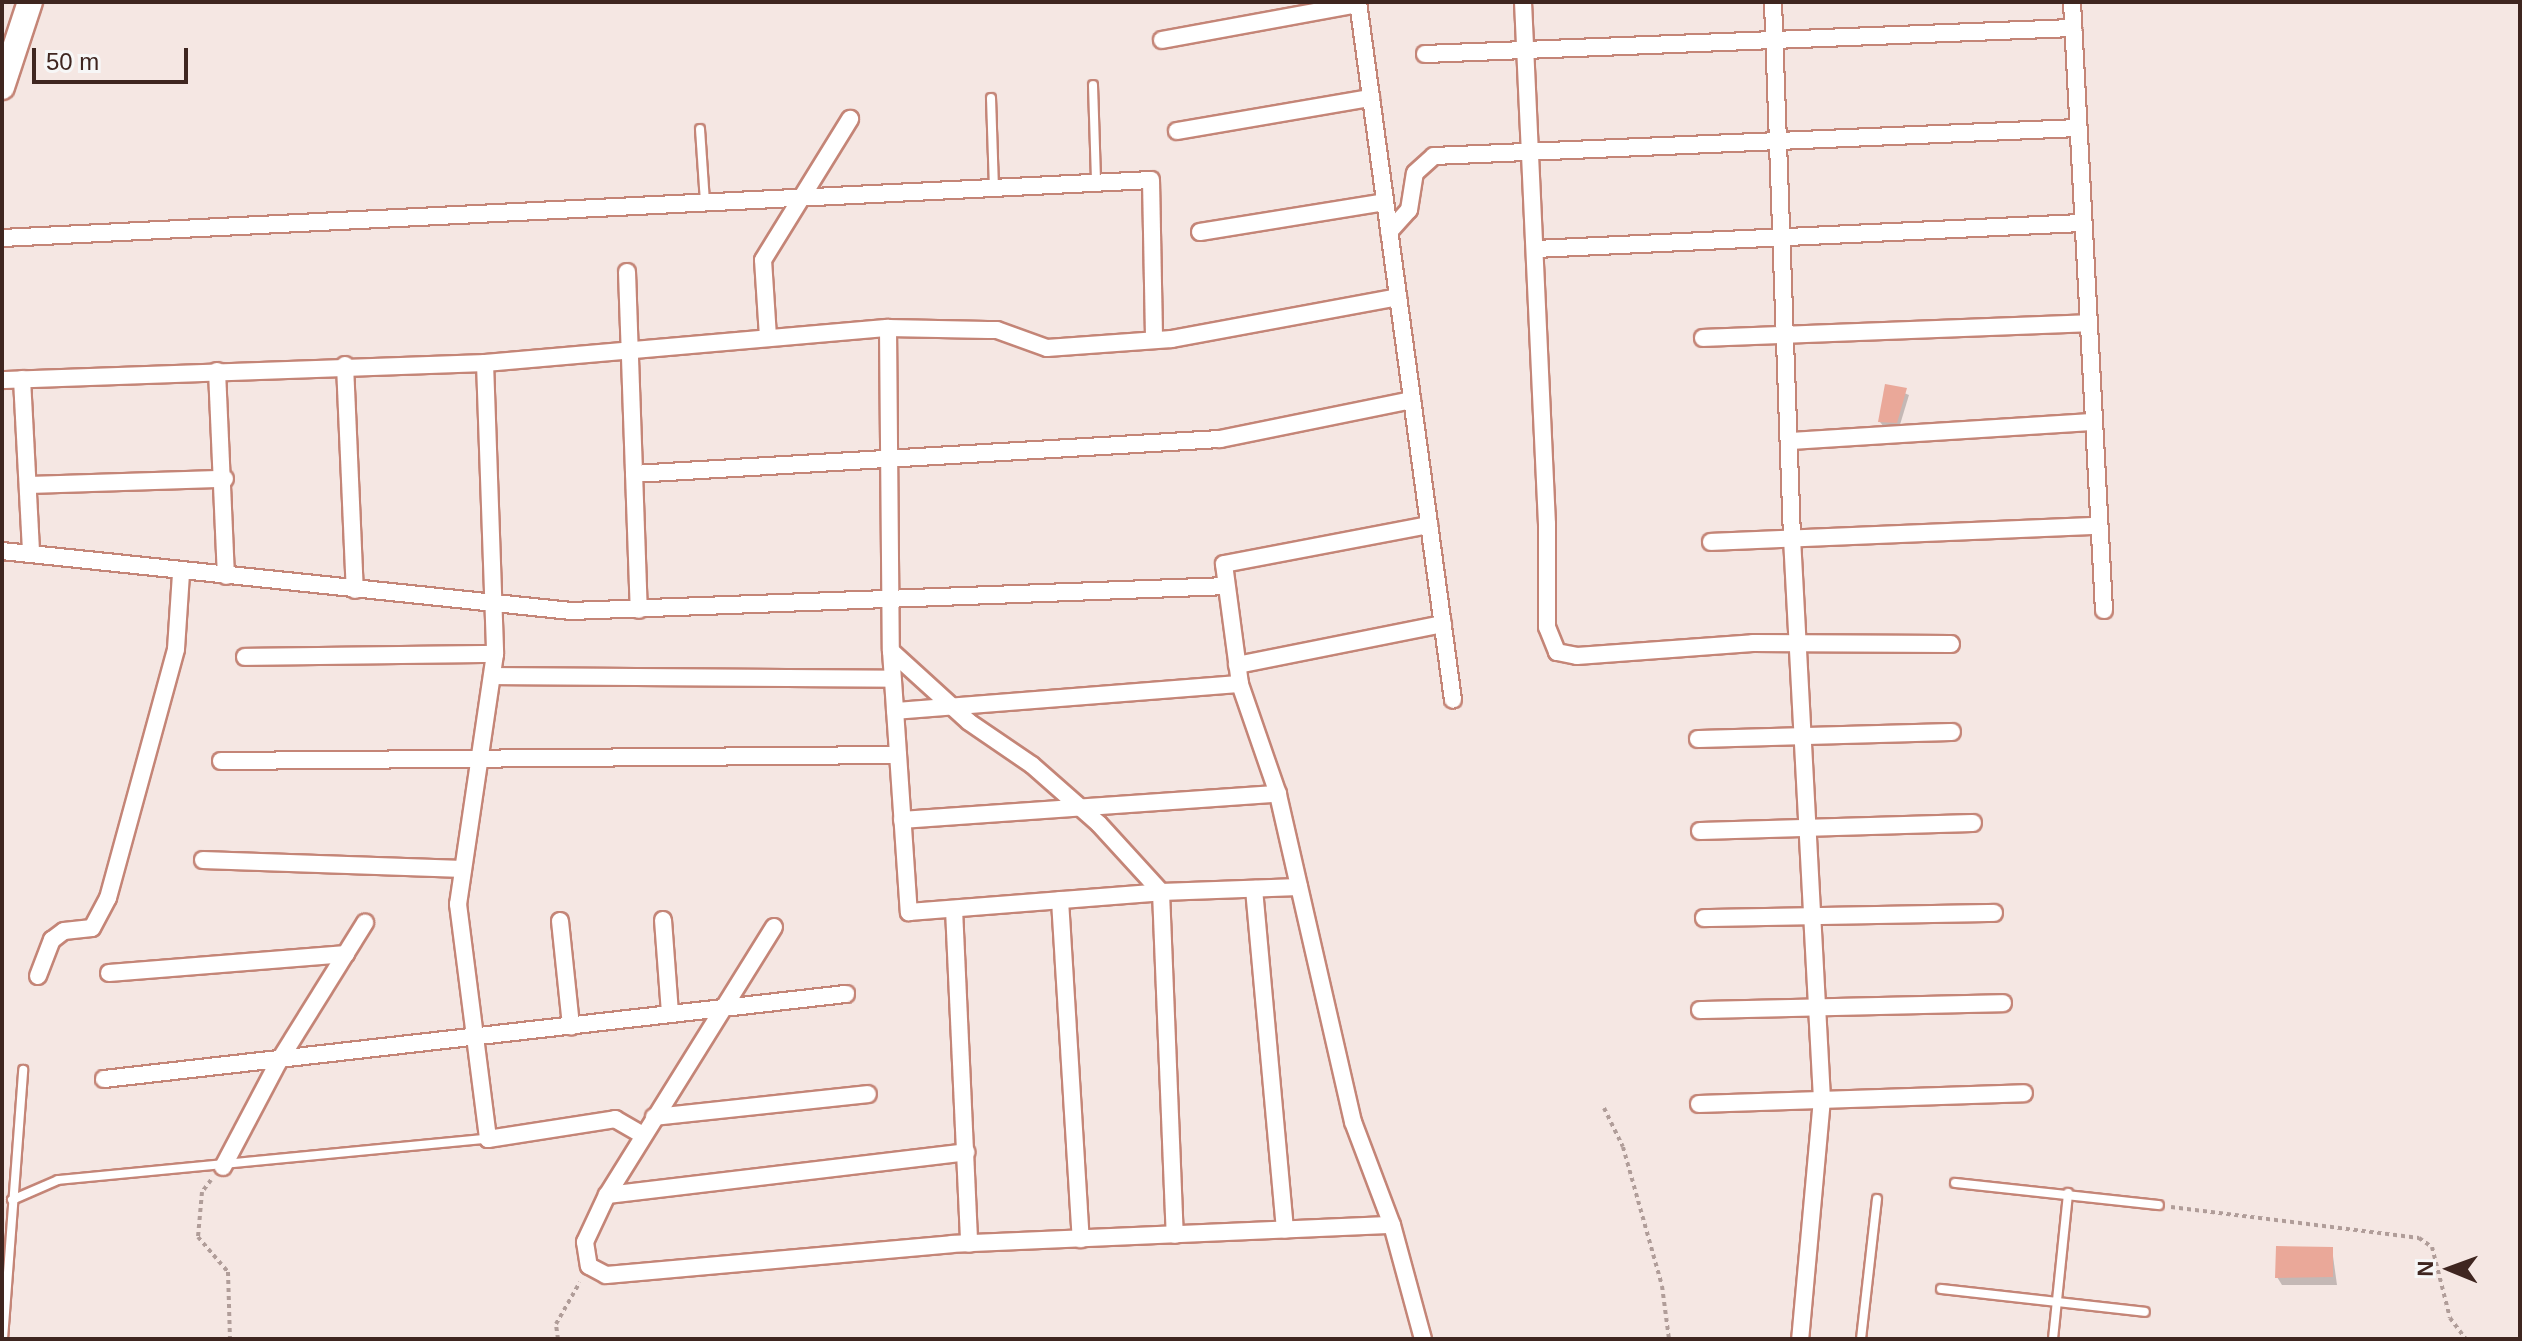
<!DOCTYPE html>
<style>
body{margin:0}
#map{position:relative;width:2522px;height:1341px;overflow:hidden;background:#f5e7e3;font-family:Helvetica,sans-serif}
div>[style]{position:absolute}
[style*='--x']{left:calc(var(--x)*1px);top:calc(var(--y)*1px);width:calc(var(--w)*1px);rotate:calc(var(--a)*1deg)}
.shadow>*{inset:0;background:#0003}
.building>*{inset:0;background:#eaa899}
.path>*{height:4px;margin-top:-2px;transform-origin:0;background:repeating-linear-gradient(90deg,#b09d99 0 4px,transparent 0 8px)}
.roads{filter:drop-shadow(2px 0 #c48577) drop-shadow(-2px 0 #c48577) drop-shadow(0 2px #c48577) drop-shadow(0 -2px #c48577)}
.lane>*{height:8px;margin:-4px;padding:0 4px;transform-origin:4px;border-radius:4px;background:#fff}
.street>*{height:16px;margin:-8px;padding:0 8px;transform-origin:8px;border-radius:8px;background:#fff}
.secondary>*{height:24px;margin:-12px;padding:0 12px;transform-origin:12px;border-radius:12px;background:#fff}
span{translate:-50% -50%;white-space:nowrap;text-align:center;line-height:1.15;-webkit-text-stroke:7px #f7f7f7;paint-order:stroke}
.frame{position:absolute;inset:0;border:4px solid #3f2620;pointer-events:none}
.north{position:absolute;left:2410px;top:1229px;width:80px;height:80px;-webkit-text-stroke:6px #f7f7f7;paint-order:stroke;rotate:271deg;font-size:22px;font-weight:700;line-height:32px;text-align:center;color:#3f2620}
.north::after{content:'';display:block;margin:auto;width:28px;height:36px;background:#3f2620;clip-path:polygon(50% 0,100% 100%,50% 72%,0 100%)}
.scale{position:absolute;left:32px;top:48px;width:156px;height:36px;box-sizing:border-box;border:4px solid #3f2620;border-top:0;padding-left:10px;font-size:24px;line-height:28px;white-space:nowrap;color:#3f2620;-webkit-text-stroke:6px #f7f7f7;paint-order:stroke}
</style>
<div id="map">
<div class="shadow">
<div style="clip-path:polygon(1887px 386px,1909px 395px,1899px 428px,1884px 427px,1880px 422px)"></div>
<div style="clip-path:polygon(2332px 1249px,2337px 1285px,2282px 1285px,2277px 1277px)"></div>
</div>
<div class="building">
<div style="clip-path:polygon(1885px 384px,1907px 388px,1897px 423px,1878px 422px)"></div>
<div style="clip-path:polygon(2276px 1246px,2333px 1247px,2333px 1277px,2275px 1278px)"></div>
</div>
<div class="path">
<div style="--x:1604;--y:1108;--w:43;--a:64"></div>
<div style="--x:1623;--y:1147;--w:144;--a:74.3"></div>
<div style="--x:1662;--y:1286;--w:53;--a:82.5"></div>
<div style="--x:211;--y:1180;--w:15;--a:127"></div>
<div style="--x:202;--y:1192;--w:45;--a:95.1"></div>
<div style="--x:198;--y:1237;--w:46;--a:49.4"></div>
<div style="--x:228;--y:1272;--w:67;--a:88.3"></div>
<div style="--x:2171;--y:1207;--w:250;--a:7.1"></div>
<div style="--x:2419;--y:1238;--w:16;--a:35"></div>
<div style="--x:2432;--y:1247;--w:73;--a:75.8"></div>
<div style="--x:2450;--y:1318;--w:26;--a:53"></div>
<div style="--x:558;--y:1339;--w:15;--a:-98"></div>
<div style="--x:556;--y:1324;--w:48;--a:-60.3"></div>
</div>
<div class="roads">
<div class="lane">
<div style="--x:1093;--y:85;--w:97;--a:88.2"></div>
<div style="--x:991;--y:98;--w:89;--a:88.1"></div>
<div style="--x:700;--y:129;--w:74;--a:86.1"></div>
<div style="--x:1955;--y:1183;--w:205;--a:6.2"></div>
<div style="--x:12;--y:1200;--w:50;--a:-23.5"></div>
<div style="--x:58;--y:1180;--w:431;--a:-5.5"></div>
<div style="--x:1941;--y:1289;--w:205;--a:6.4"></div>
<div style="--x:3;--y:1339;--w:270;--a:-85.7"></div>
<div style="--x:1861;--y:1339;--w:141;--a:-83.5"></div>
<div style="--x:2053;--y:1339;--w:147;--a:-84.1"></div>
</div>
<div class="street">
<div style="--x:1358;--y:2;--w:704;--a:82.25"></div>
<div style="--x:1523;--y:2;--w:523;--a:87.37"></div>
<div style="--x:1547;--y:524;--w:103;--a:90"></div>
<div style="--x:1547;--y:627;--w:27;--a:68"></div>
<div style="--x:1557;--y:652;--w:20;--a:11"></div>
<div style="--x:1577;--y:656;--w:176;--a:-4.2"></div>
<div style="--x:1753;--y:643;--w:198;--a:0.3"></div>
<div style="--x:1773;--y:2;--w:536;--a:87.97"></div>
<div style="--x:1792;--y:538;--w:562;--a:86.94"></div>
<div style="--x:1822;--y:1099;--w:241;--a:95.2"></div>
<div style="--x:2072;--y:2;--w:609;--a:86.99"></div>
<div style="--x:1162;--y:40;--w:199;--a:-10.4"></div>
<div style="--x:1425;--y:54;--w:649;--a:-2.3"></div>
<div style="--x:1177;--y:131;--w:197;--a:-9.7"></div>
<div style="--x:1200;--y:232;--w:187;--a:-9.2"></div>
<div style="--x:1389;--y:232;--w:30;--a:-48"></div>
<div style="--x:1409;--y:210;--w:37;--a:-81"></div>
<div style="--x:1415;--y:173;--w:25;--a:-42"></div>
<div style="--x:1434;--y:156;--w:645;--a:-2.49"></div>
<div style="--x:2;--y:238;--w:1150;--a:-2.89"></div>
<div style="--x:1151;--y:180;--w:160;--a:88.9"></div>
<div style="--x:1536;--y:249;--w:547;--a:-2.73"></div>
<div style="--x:627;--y:272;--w:338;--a:88"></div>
<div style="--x:888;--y:328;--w:323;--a:89.5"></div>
<div style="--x:891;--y:651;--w:262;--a:86.1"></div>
<div style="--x:909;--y:912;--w:253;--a:-4.5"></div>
<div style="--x:1161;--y:892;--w:138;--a:-2.1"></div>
<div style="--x:768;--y:337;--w:77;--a:-93.7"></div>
<div style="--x:763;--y:260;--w:166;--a:-58.3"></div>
<div style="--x:1703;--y:338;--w:383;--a:-2.2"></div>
<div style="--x:485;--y:363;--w:291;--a:88"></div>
<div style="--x:495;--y:654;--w:253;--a:98.4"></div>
<div style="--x:458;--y:904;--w:237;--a:82.7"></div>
<div style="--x:488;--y:1139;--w:129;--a:-8.9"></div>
<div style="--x:615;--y:1119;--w:32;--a:30"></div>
<div style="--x:345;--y:365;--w:225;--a:87.5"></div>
<div style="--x:217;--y:371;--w:205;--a:87.5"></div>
<div style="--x:22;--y:379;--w:174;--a:87"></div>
<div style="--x:2;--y:380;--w:483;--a:-2"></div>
<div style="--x:485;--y:363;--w:405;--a:-5"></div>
<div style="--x:888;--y:328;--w:109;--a:1.1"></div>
<div style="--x:997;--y:330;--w:53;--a:19.8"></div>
<div style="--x:1047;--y:348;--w:125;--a:-4.1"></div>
<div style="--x:1172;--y:339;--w:230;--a:-10.5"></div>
<div style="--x:1791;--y:441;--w:301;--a:-3.6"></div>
<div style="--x:634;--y:474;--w:587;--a:-3.42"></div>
<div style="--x:1220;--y:439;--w:196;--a:-11.5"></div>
<div style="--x:29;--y:485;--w:196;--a:-1.8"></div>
<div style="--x:1711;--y:542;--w:385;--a:-2.4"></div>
<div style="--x:2;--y:551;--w:572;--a:6.02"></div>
<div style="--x:571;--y:611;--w:656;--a:-2.18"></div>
<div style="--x:891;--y:651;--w:105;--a:42.3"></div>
<div style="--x:969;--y:722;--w:76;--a:34.3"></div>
<div style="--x:1032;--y:765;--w:89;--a:41.4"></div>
<div style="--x:1099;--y:824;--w:92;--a:47.6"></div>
<div style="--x:1161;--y:892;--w:343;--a:87.7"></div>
<div style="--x:245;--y:657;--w:250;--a:-0.7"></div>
<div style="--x:1237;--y:665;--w:210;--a:-11.3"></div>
<div style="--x:493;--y:676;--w:399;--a:0.4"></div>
<div style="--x:895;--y:711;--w:346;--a:-4.5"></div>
<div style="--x:1698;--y:739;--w:254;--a:-1.6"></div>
<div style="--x:221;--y:761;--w:677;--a:-0.51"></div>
<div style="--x:902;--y:820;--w:377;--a:-4"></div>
<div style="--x:1700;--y:831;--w:273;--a:-1.7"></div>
<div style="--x:203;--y:860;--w:260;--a:2"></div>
<div style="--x:1254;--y:889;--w:342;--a:84.8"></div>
<div style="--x:1060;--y:900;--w:340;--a:86.5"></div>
<div style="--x:954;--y:909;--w:335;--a:87.4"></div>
<div style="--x:1704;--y:918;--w:290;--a:-1"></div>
<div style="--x:663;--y:920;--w:94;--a:85.7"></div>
<div style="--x:560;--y:921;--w:106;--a:84"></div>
<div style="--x:774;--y:927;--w:316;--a:121.9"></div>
<div style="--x:607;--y:1195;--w:52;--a:115.1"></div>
<div style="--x:585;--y:1242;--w:24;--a:81"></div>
<div style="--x:589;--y:1266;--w:19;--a:28"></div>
<div style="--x:606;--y:1275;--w:347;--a:-5.1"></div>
<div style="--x:952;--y:1244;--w:440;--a:-2.5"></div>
<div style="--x:109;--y:973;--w:238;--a:-4.6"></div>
<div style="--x:38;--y:976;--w:39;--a:-69"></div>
<div style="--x:52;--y:940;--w:15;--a:-37"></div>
<div style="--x:64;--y:931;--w:28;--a:-6"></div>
<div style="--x:92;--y:928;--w:34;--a:-62"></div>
<div style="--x:108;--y:898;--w:258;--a:-74.7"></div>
<div style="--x:176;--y:649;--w:76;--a:-86.2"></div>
<div style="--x:1700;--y:1010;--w:303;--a:-1.3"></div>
<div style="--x:104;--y:1079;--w:747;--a:-6.54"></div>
<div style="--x:1699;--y:1104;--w:325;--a:-1.9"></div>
<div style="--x:654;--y:1117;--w:215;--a:-6.1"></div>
<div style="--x:223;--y:1167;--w:120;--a:-62.2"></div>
<div style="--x:279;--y:1061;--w:163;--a:-58.1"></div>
<div style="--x:607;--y:1195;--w:362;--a:-6.8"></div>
<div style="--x:1423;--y:1339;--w:118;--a:-105.2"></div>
<div style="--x:1392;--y:1225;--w:110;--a:-110.7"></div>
<div style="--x:1353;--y:1122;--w:336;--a:-102.9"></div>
<div style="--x:1278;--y:794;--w:116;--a:-109.1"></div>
<div style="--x:1240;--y:684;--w:121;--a:-97.6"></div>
<div style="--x:1224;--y:564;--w:209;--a:-10.8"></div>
</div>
<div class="secondary">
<div style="--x:2;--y:87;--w:89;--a:-71.8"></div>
</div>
</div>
<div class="frame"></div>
<div class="north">N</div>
<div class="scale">50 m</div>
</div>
